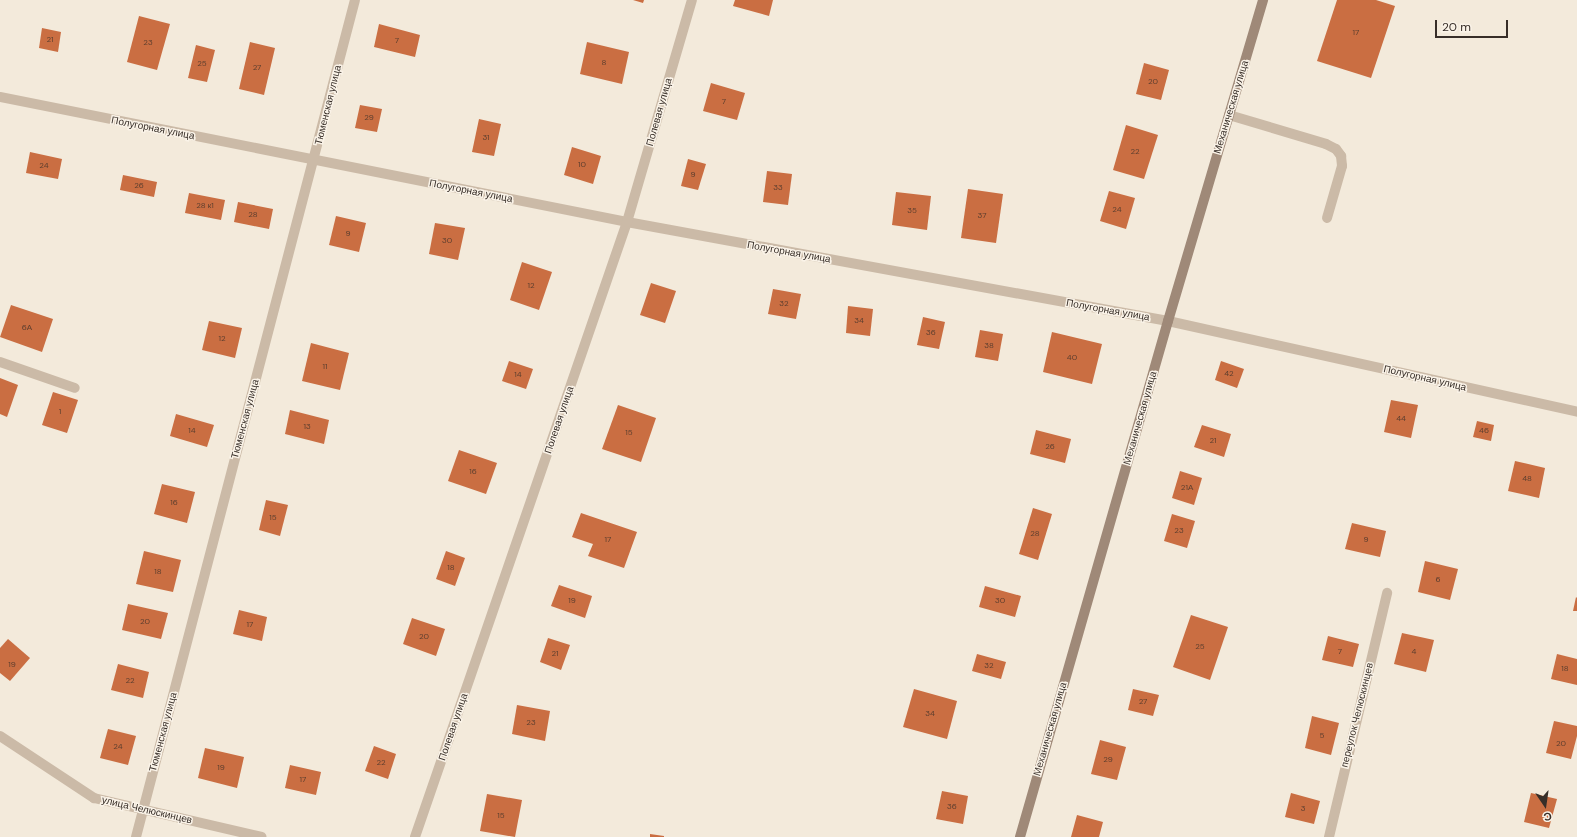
<!DOCTYPE html>
<meta charset="utf-8">
<style>
body{margin:0}
#map{position:relative;width:1577px;height:837px;overflow:hidden;background:#f3eadb;font-family:"DM Sans",sans-serif}
div>[style]{position:absolute}
[style*='--x']{left:calc(var(--x)*1px);top:calc(var(--y)*1px);width:calc(var(--w)*1px);rotate:calc(var(--a)*1deg)}
.building>*{inset:0;background:#ca6e42}
.lane>*{height:10px;margin:-5px;padding:0 5px;transform-origin:5px;border-radius:5px;background:#cbbaa7}
.street>*{height:10px;margin:-5px;padding:0 5px;transform-origin:5px;border-radius:5px;background:#cbbaa7}
.secondary>*{height:10px;margin:-5px;padding:0 5px;transform-origin:5px;border-radius:5px;background:#9f8978}
span{translate:-50% -50%;white-space:nowrap;text-align:center;line-height:1.15;-webkit-text-stroke:3px #faf3e8;paint-order:stroke}
.number-label{font-size:8px;color:#5c3e2e}
.number-label span{-webkit-text-stroke-width:0}
.street-label{font-size:10px;color:#372e28}
.north{position:absolute;left:1525px;top:785px;width:40px;height:40px;-webkit-text-stroke:3px #faf3e8;paint-order:stroke;rotate:167deg;font-size:11px;font-weight:700;line-height:16px;text-align:center;color:#372e28}
.north::after{content:'';display:block;margin:auto;width:14px;height:18px;background:#372e28;clip-path:polygon(50% 0,100% 100%,50% 72%,0 100%)}
.scale{position:absolute;left:1435px;top:20px;width:73px;height:18px;box-sizing:border-box;border:2px solid #372e28;border-top:0;padding-left:5px;font-size:12px;line-height:14px;white-space:nowrap;color:#372e28;-webkit-text-stroke:3px #faf3e8;paint-order:stroke}
</style>
<div id="map">
<div class="building">
<div style="clip-path:polygon(633px 0,644px 0,643px 3px)"></div>
<div style="clip-path:polygon(735px 0,773px 0,769px 16px,733px 6px)"></div>
<div style="clip-path:polygon(1337px 0,1376px 0,1395px 6px,1371px 78px,1317px 61px)"></div>
<div style="clip-path:polygon(139px 16px,170px 24px,157px 70px,127px 62px)"></div>
<div style="clip-path:polygon(379px 24px,420px 35px,415px 57px,374px 47px)"></div>
<div style="clip-path:polygon(42px 28px,61px 32px,58px 52px,39px 48px)"></div>
<div style="clip-path:polygon(250px 42px,275px 48px,264px 95px,239px 89px)"></div>
<div style="clip-path:polygon(587px 42px,629px 52px,622px 84px,580px 74px)"></div>
<div style="clip-path:polygon(196px 45px,215px 50px,207px 82px,188px 78px)"></div>
<div style="clip-path:polygon(1144px 63px,1169px 70px,1161px 100px,1136px 94px)"></div>
<div style="clip-path:polygon(711px 83px,745px 93px,737px 120px,703px 111px)"></div>
<div style="clip-path:polygon(360px 105px,382px 109px,377px 132px,355px 128px)"></div>
<div style="clip-path:polygon(479px 119px,501px 124px,494px 156px,472px 152px)"></div>
<div style="clip-path:polygon(1126px 125px,1158px 135px,1144px 179px,1113px 170px)"></div>
<div style="clip-path:polygon(572px 147px,601px 156px,593px 184px,564px 175px)"></div>
<div style="clip-path:polygon(30px 152px,62px 159px,58px 179px,26px 173px)"></div>
<div style="clip-path:polygon(688px 159px,706px 164px,698px 190px,681px 186px)"></div>
<div style="clip-path:polygon(767px 171px,792px 174px,788px 205px,763px 202px)"></div>
<div style="clip-path:polygon(123px 175px,157px 182px,154px 197px,120px 190px)"></div>
<div style="clip-path:polygon(968px 189px,1003px 194px,996px 243px,961px 238px)"></div>
<div style="clip-path:polygon(1109px 191px,1135px 198px,1126px 229px,1100px 221px)"></div>
<div style="clip-path:polygon(896px 192px,931px 196px,927px 230px,892px 225px)"></div>
<div style="clip-path:polygon(189px 193px,225px 200px,221px 220px,185px 213px)"></div>
<div style="clip-path:polygon(238px 202px,273px 209px,269px 229px,234px 222px)"></div>
<div style="clip-path:polygon(336px 216px,366px 223px,359px 252px,329px 245px)"></div>
<div style="clip-path:polygon(435px 223px,465px 228px,458px 260px,429px 254px)"></div>
<div style="clip-path:polygon(522px 262px,552px 272px,539px 310px,510px 300px)"></div>
<div style="clip-path:polygon(651px 283px,676px 291px,665px 323px,640px 315px)"></div>
<div style="clip-path:polygon(773px 289px,801px 294px,796px 319px,768px 314px)"></div>
<div style="clip-path:polygon(11px 305px,53px 319px,42px 352px,0 337px)"></div>
<div style="clip-path:polygon(848px 306px,873px 309px,870px 336px,846px 333px)"></div>
<div style="clip-path:polygon(923px 317px,945px 322px,939px 349px,917px 345px)"></div>
<div style="clip-path:polygon(209px 321px,242px 328px,235px 358px,202px 350px)"></div>
<div style="clip-path:polygon(980px 330px,1003px 334px,998px 361px,975px 357px)"></div>
<div style="clip-path:polygon(1052px 332px,1102px 344px,1092px 384px,1043px 372px)"></div>
<div style="clip-path:polygon(311px 343px,349px 353px,340px 390px,302px 381px)"></div>
<div style="clip-path:polygon(509px 361px,533px 369px,526px 389px,502px 381px)"></div>
<div style="clip-path:polygon(1221px 361px,1244px 369px,1237px 388px,1215px 380px)"></div>
<div style="clip-path:polygon(0 378px,18px 385px,7px 417px,0 414px)"></div>
<div style="clip-path:polygon(53px 392px,78px 400px,67px 433px,42px 425px)"></div>
<div style="clip-path:polygon(1391px 400px,1418px 405px,1411px 438px,1384px 432px)"></div>
<div style="clip-path:polygon(618px 405px,656px 418px,641px 462px,602px 449px)"></div>
<div style="clip-path:polygon(290px 410px,329px 420px,324px 444px,285px 434px)"></div>
<div style="clip-path:polygon(176px 414px,214px 425px,207px 447px,170px 436px)"></div>
<div style="clip-path:polygon(1477px 421px,1494px 425px,1491px 441px,1473px 437px)"></div>
<div style="clip-path:polygon(1202px 425px,1231px 434px,1224px 457px,1194px 447px)"></div>
<div style="clip-path:polygon(1036px 430px,1071px 439px,1065px 463px,1030px 454px)"></div>
<div style="clip-path:polygon(459px 450px,497px 463px,486px 494px,448px 481px)"></div>
<div style="clip-path:polygon(1515px 461px,1545px 468px,1539px 498px,1508px 491px)"></div>
<div style="clip-path:polygon(1180px 471px,1202px 478px,1194px 505px,1172px 498px)"></div>
<div style="clip-path:polygon(162px 484px,195px 492px,187px 523px,154px 514px)"></div>
<div style="clip-path:polygon(266px 500px,288px 505px,280px 536px,259px 530px)"></div>
<div style="clip-path:polygon(1033px 508px,1052px 514px,1038px 560px,1019px 554px)"></div>
<div style="clip-path:polygon(581px 513px,637px 532px,624px 568px,588px 556px,593px 544px,572px 537px)"></div>
<div style="clip-path:polygon(1172px 514px,1195px 521px,1187px 548px,1164px 541px)"></div>
<div style="clip-path:polygon(1352px 523px,1386px 531px,1380px 557px,1345px 549px)"></div>
<div style="clip-path:polygon(144px 551px,181px 560px,173px 592px,136px 584px)"></div>
<div style="clip-path:polygon(446px 551px,465px 558px,455px 586px,436px 579px)"></div>
<div style="clip-path:polygon(1425px 561px,1458px 569px,1450px 600px,1418px 592px)"></div>
<div style="clip-path:polygon(559px 585px,592px 596px,585px 618px,551px 606px)"></div>
<div style="clip-path:polygon(985px 586px,1021px 596px,1015px 617px,979px 607px)"></div>
<div style="clip-path:polygon(1576px 597px,1577px 598px,1577px 611px,1573px 611px)"></div>
<div style="clip-path:polygon(128px 604px,168px 613px,161px 639px,122px 630px)"></div>
<div style="clip-path:polygon(239px 610px,267px 617px,262px 641px,233px 634px)"></div>
<div style="clip-path:polygon(1191px 615px,1228px 627px,1210px 680px,1173px 667px)"></div>
<div style="clip-path:polygon(412px 618px,445px 629px,436px 656px,403px 644px)"></div>
<div style="clip-path:polygon(1402px 633px,1434px 640px,1426px 672px,1394px 664px)"></div>
<div style="clip-path:polygon(1328px 636px,1359px 644px,1353px 667px,1322px 660px)"></div>
<div style="clip-path:polygon(548px 638px,570px 645px,561px 670px,540px 662px)"></div>
<div style="clip-path:polygon(8px 639px,30px 658px,10px 681px,0 673px,0 648px)"></div>
<div style="clip-path:polygon(977px 654px,1006px 662px,1001px 679px,972px 671px)"></div>
<div style="clip-path:polygon(1557px 654px,1577px 659px,1577px 685px,1551px 679px)"></div>
<div style="clip-path:polygon(118px 664px,149px 672px,143px 698px,111px 690px)"></div>
<div style="clip-path:polygon(914px 689px,957px 701px,947px 739px,903px 727px)"></div>
<div style="clip-path:polygon(1133px 689px,1159px 695px,1153px 716px,1128px 710px)"></div>
<div style="clip-path:polygon(517px 705px,550px 711px,545px 741px,512px 734px)"></div>
<div style="clip-path:polygon(1312px 716px,1339px 723px,1331px 755px,1305px 748px)"></div>
<div style="clip-path:polygon(1554px 721px,1577px 726px,1577px 736px,1571px 759px,1546px 753px)"></div>
<div style="clip-path:polygon(108px 729px,136px 736px,128px 765px,100px 758px)"></div>
<div style="clip-path:polygon(1100px 740px,1126px 747px,1117px 780px,1091px 774px)"></div>
<div style="clip-path:polygon(374px 746px,396px 754px,388px 779px,365px 771px)"></div>
<div style="clip-path:polygon(205px 748px,244px 757px,237px 788px,198px 778px)"></div>
<div style="clip-path:polygon(290px 765px,321px 772px,316px 795px,285px 788px)"></div>
<div style="clip-path:polygon(942px 791px,968px 796px,963px 824px,936px 819px)"></div>
<div style="clip-path:polygon(1291px 793px,1320px 801px,1314px 824px,1285px 817px)"></div>
<div style="clip-path:polygon(1531px 793px,1557px 799px,1549px 828px,1524px 822px)"></div>
<div style="clip-path:polygon(487px 794px,522px 800px,515px 837px,480px 831px)"></div>
<div style="clip-path:polygon(1077px 815px,1103px 822px,1099px 837px,1071px 837px)"></div>
<div style="clip-path:polygon(650px 834px,664px 836px,664px 837px,650px 837px)"></div>
</div>
<div class="lane">
<div style="--x:1229;--y:115;--w:101;--a:16.6"></div>
<div style="--x:1326;--y:144;--w:11;--a:27"></div>
<div style="--x:1336;--y:149;--w:9;--a:54"></div>
<div style="--x:1341;--y:156;--w:10;--a:84"></div>
<div style="--x:1342;--y:166;--w:54;--a:106.1"></div>
</div>
<div class="street">
<div style="--x:0;--y:97;--w:639;--a:11.27"></div>
<div style="--x:627;--y:222;--w:550;--a:10.37"></div>
<div style="--x:1168;--y:321;--w:419;--a:12.5"></div>
<div style="--x:0;--y:362;--w:79;--a:19.1"></div>
<div style="--x:0;--y:736;--w:113;--a:33.4"></div>
<div style="--x:94;--y:798;--w:172;--a:13.1"></div>
<div style="--x:136;--y:837;--w:865;--a:-75.34"></div>
<div style="--x:415;--y:837;--w:651;--a:-70.98"></div>
<div style="--x:627;--y:222;--w:231;--a:-73.7"></div>
<div style="--x:1329;--y:837;--w:251;--a:-76.6"></div>
</div>
<div class="secondary">
<div style="--x:1020;--y:837;--w:537;--a:-74"></div>
<div style="--x:1168;--y:321;--w:335;--a:-73.5"></div>
</div>
<div class="number-label">
<span style="left:1356px;top:33px">17</span>
<span style="left:50px;top:40px">21</span>
<span style="left:397px;top:41px">7</span>
<span style="left:148px;top:43px">23</span>
<span style="left:604px;top:63px">8</span>
<span style="left:202px;top:64px">25</span>
<span style="left:257px;top:68px">27</span>
<span style="left:1153px;top:82px">20</span>
<span style="left:724px;top:102px">7</span>
<span style="left:369px;top:118px">29</span>
<span style="left:486px;top:138px">31</span>
<span style="left:1135px;top:152px">22</span>
<span style="left:582px;top:165px">10</span>
<span style="left:44px;top:166px">24</span>
<span style="left:693px;top:175px">9</span>
<span style="left:139px;top:186px">26</span>
<span style="left:778px;top:188px">33</span>
<span style="left:205px;top:206px">28 к1</span>
<span style="left:1117px;top:210px">24</span>
<span style="left:912px;top:211px">35</span>
<span style="left:253px;top:215px">28</span>
<span style="left:982px;top:216px">37</span>
<span style="left:348px;top:234px">9</span>
<span style="left:447px;top:241px">30</span>
<span style="left:531px;top:286px">12</span>
<span style="left:784px;top:304px">32</span>
<span style="left:859px;top:321px">34</span>
<span style="left:27px;top:328px">6А</span>
<span style="left:931px;top:333px">36</span>
<span style="left:222px;top:339px">12</span>
<span style="left:989px;top:346px">38</span>
<span style="left:1072px;top:358px">40</span>
<span style="left:325px;top:367px">11</span>
<span style="left:1229px;top:374px">42</span>
<span style="left:518px;top:375px">14</span>
<span style="left:60px;top:412px">1</span>
<span style="left:1401px;top:419px">44</span>
<span style="left:307px;top:427px">13</span>
<span style="left:192px;top:431px">14</span>
<span style="left:1484px;top:431px">46</span>
<span style="left:629px;top:433px">15</span>
<span style="left:1213px;top:441px">21</span>
<span style="left:1050px;top:447px">26</span>
<span style="left:473px;top:472px">16</span>
<span style="left:1527px;top:479px">48</span>
<span style="left:1187px;top:488px">21А</span>
<span style="left:174px;top:503px">16</span>
<span style="left:273px;top:518px">15</span>
<span style="left:1179px;top:531px">23</span>
<span style="left:1035px;top:534px">28</span>
<span style="left:608px;top:540px">17</span>
<span style="left:1366px;top:540px">9</span>
<span style="left:451px;top:568px">18</span>
<span style="left:158px;top:572px">18</span>
<span style="left:1438px;top:580px">6</span>
<span style="left:572px;top:601px">19</span>
<span style="left:1000px;top:601px">30</span>
<span style="left:145px;top:622px">20</span>
<span style="left:250px;top:625px">17</span>
<span style="left:424px;top:637px">20</span>
<span style="left:1200px;top:647px">25</span>
<span style="left:1340px;top:652px">7</span>
<span style="left:1414px;top:652px">4</span>
<span style="left:555px;top:654px">21</span>
<span style="left:12px;top:665px">19</span>
<span style="left:989px;top:666px">32</span>
<span style="left:1565px;top:669px">18</span>
<span style="left:130px;top:681px">22</span>
<span style="left:1143px;top:702px">27</span>
<span style="left:930px;top:714px">34</span>
<span style="left:531px;top:723px">23</span>
<span style="left:1322px;top:736px">5</span>
<span style="left:1561px;top:744px">20</span>
<span style="left:118px;top:747px">24</span>
<span style="left:1108px;top:760px">29</span>
<span style="left:381px;top:763px">22</span>
<span style="left:221px;top:768px">19</span>
<span style="left:303px;top:780px">17</span>
<span style="left:952px;top:807px">36</span>
<span style="left:1303px;top:809px">3</span>
<span style="left:501px;top:816px">15</span>
</div>
<div class="street-label">
<span style="left:328px;top:105px;rotate:-76deg">Тюменская улица</span>
<span style="left:1231px;top:107px;rotate:-73deg">Механическая улица</span>
<span style="left:659px;top:112px;rotate:-74deg">Полевая улица</span>
<span style="left:153px;top:128px;rotate:11deg">Полугорная улица</span>
<span style="left:471px;top:191px;rotate:11deg">Полугорная улица</span>
<span style="left:789px;top:252px;rotate:10deg">Полугорная улица</span>
<span style="left:1108px;top:310px;rotate:10deg">Полугорная улица</span>
<span style="left:1425px;top:378px;rotate:13deg">Полугорная улица</span>
<span style="left:1140px;top:418px;rotate:-74deg">Механическая улица</span>
<span style="left:245px;top:419px;rotate:-75deg">Тюменская улица</span>
<span style="left:559px;top:420px;rotate:-71deg">Полевая улица</span>
<span style="left:1357px;top:715px;rotate:-76deg">переулок Челюскинцев</span>
<span style="left:453px;top:727px;rotate:-71deg">Полевая улица</span>
<span style="left:1050px;top:729px;rotate:-74deg">Механическая улица</span>
<span style="left:163px;top:732px;rotate:-75deg">Тюменская улица</span>
<span style="left:147px;top:810px;rotate:13deg">улица Челюскинцев</span>
</div>
<div class="north">С</div>
<div class="scale">20 m</div>
</div>
